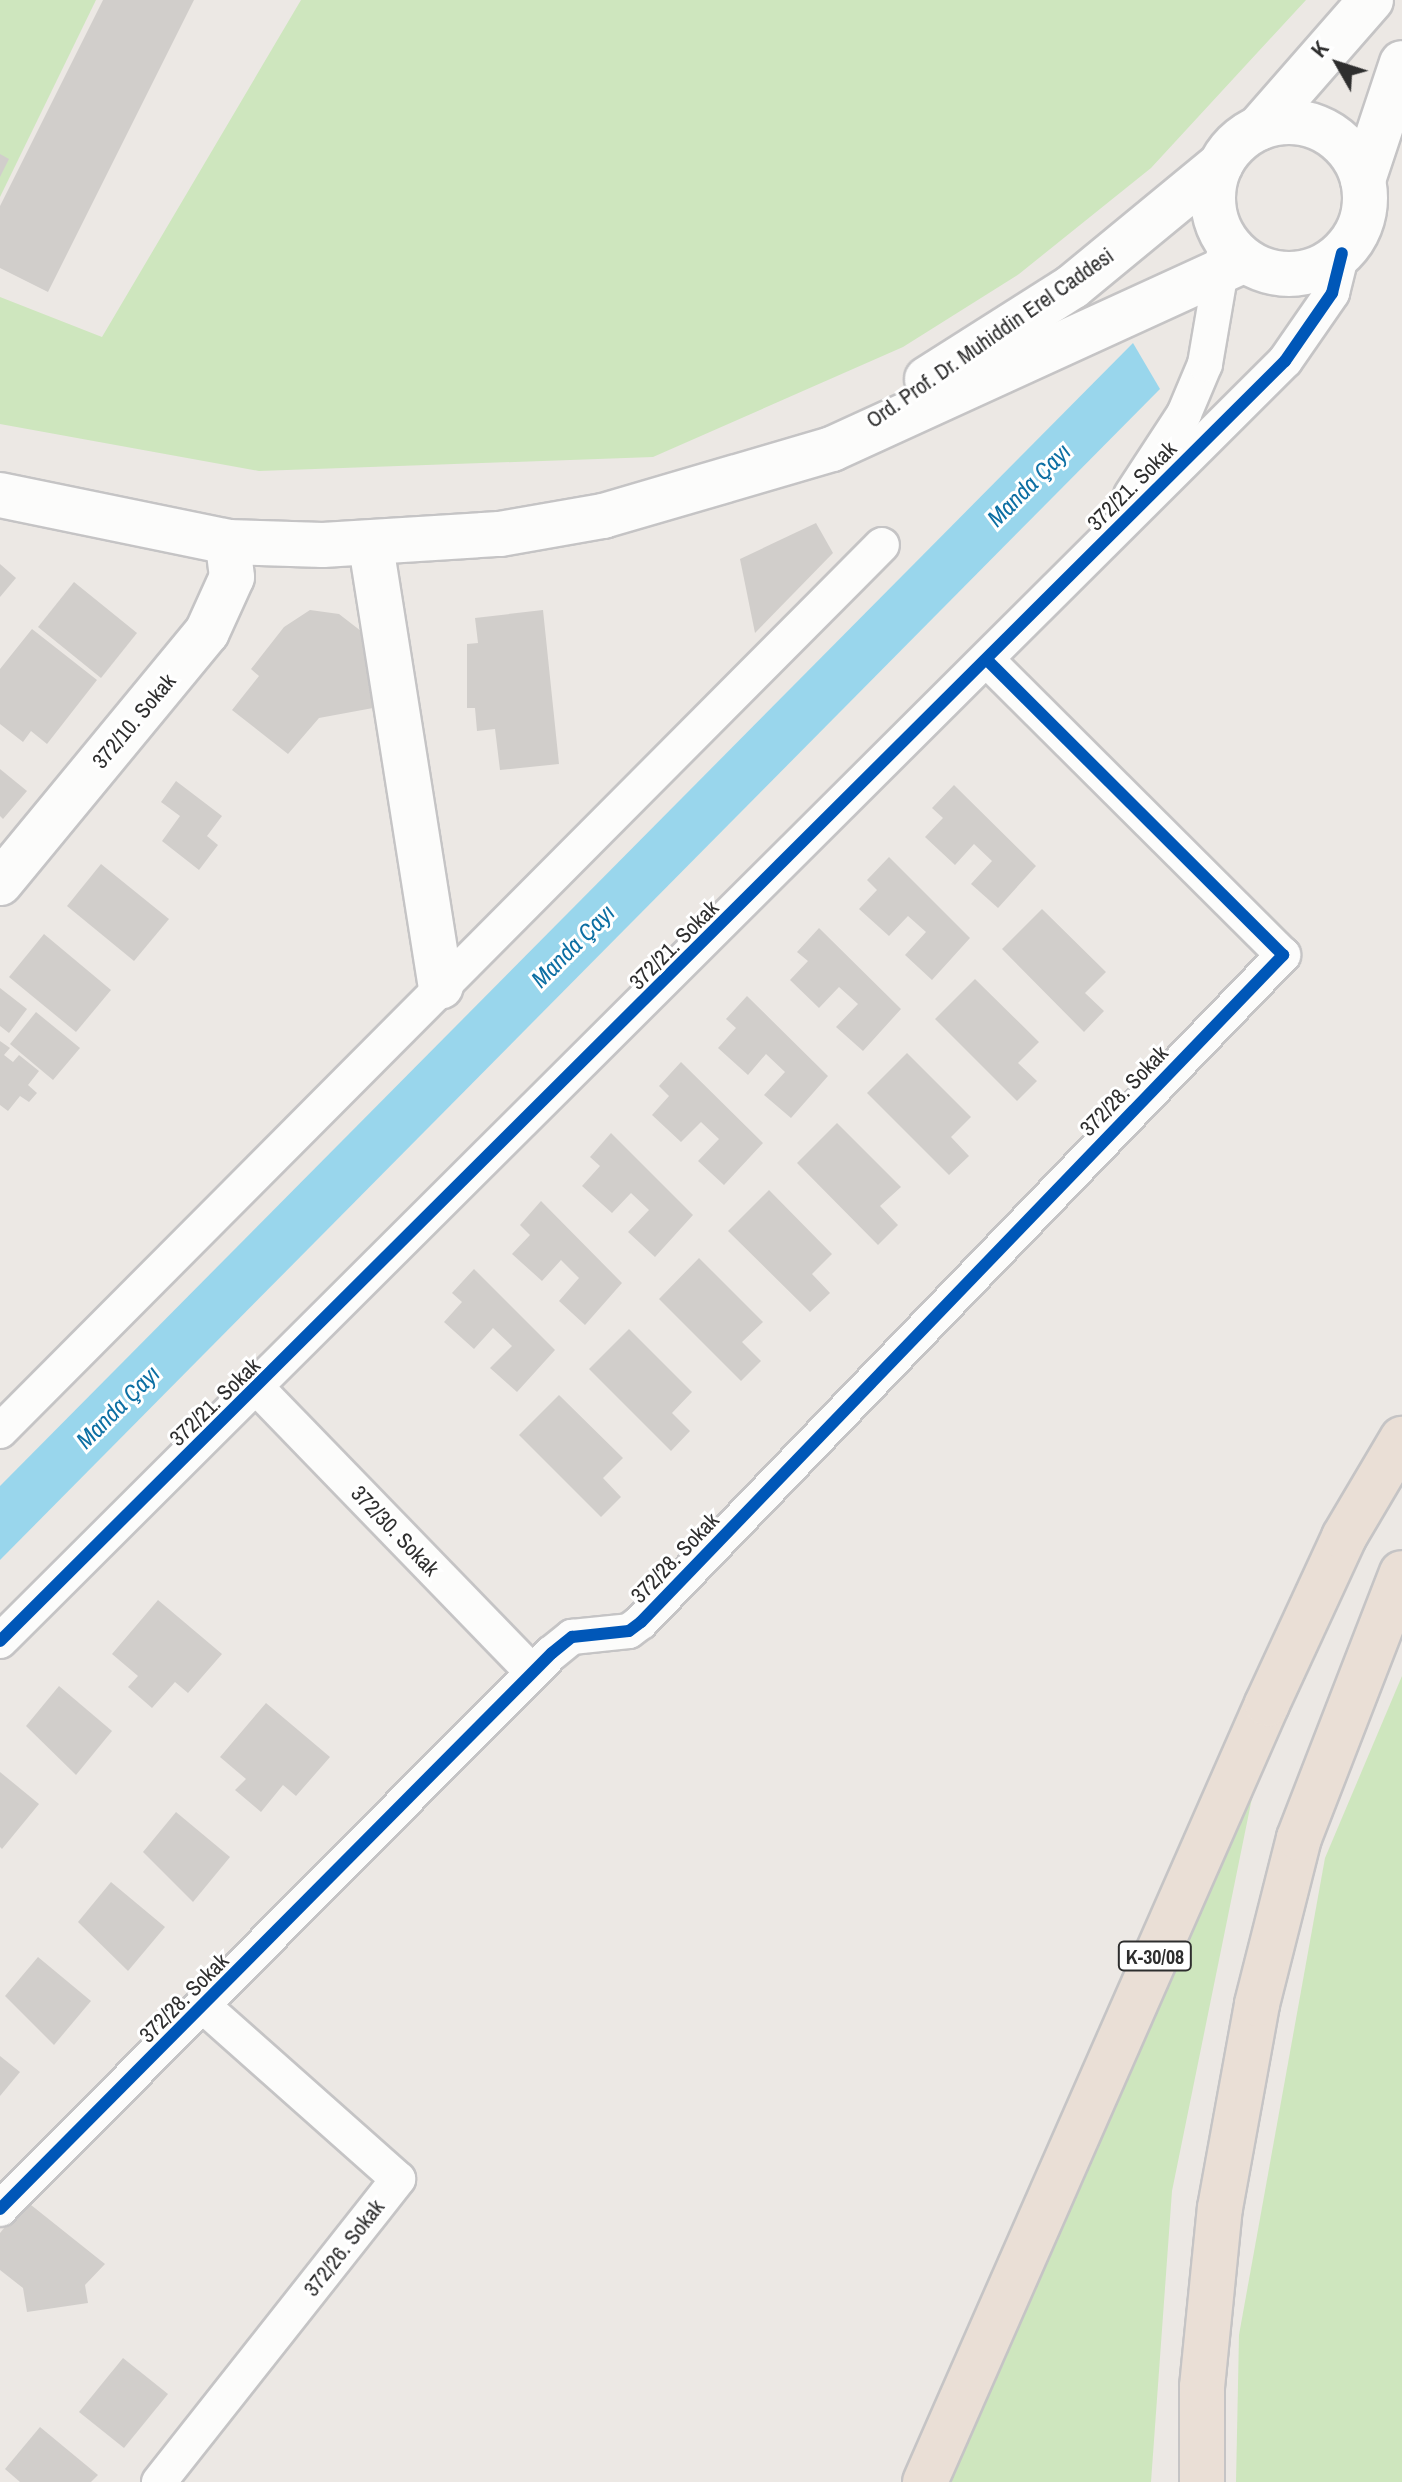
<!DOCTYPE html>
<meta charset="utf-8">
<style>
body{margin:0}
#map{position:relative;width:1402px;height:2482px;overflow:hidden;background:#ece8e4;font-family:"Archivo Narrow",sans-serif}
div>[style]{position:absolute}
[style*='--x']{left:calc(var(--x)*1px);top:calc(var(--y)*1px);width:calc(var(--w)*1px);rotate:calc(var(--a)*1deg)}
.green>*{inset:0;background:#cee6be}
.water>*{inset:0;background:#99d6ec}
.building>*{inset:0;background:#d1cecb}
.roads{filter:drop-shadow(2px 0 #c5c4c5) drop-shadow(-2px 0 #c5c4c5) drop-shadow(0 2px #c5c4c5) drop-shadow(0 -2px #c5c4c5)}
.minor>*{height:34px;margin:-17px;padding:0 17px;transform-origin:17px;border-radius:17px;background:#fcfcfb}
.tertiary>*{height:44px;margin:-22px;padding:0 22px;transform-origin:22px;border-radius:22px;background:#fcfcfb}
.secondary>*{height:44px;margin:-22px;padding:0 22px;transform-origin:22px;border-radius:22px;background:#fcfcfb}
.secondary>.ring{margin:-22px;padding:0;box-sizing:content-box;background:none;border:44px solid #fcfcfb;border-radius:50%}
.motorway>*{height:44px;margin:-22px;padding:0 22px;transform-origin:22px;border-radius:22px;background:#eadfd6}
.cycleway>*{height:12px;margin:-6px;padding:0 6px;transform-origin:6px;border-radius:6px;background:#0057b8}
span{translate:-50% -50%;white-space:nowrap;text-align:center;line-height:1.15;-webkit-text-stroke:6px #fff;paint-order:stroke}
.shield-label span{padding:2px 6px;background:#fff;border:2px solid;border-radius:6px;-webkit-text-stroke-width:0}
.shield-label{font-size:20px;color:#2e2e2e;font-weight:700}
.street-label{font-size:22px;color:#2e2e2e}
.water-label{font-size:24px;color:#0d6fa3;font-style:italic}
.north{position:absolute;left:1298px;top:24px;width:80px;height:80px;-webkit-text-stroke:6px #fff;paint-order:stroke;rotate:309deg;font-size:22px;font-weight:700;line-height:32px;text-align:center;color:#2e2e2e}
.north::after{content:'';display:block;margin:auto;width:28px;height:36px;background:#2e2e2e;clip-path:polygon(50% 0,100% 100%,50% 72%,0 100%)}
</style>
<div id="map">
<div class="green">
<div style="clip-path:polygon(0 0,96px 0,0 197px)"></div>
<div style="clip-path:polygon(301px 0,1306px 0,1151px 168px,1019px 274px,903px 347px,653px 457px,259px 471px,0 424px,0 297px,102px 337px)"></div>
<div style="clip-path:polygon(1402px 1676px,1402px 2482px,1236px 2482px,1239px 2335px,1325px 1858px)"></div>
<div style="clip-path:polygon(1253px 1793px,1172px 2191px,1151px 2482px,948px 2482px)"></div>
</div>
<div class="water">
<div style="clip-path:polygon(1133px 343px,1160px 389px,0 1560px,0 1486px)"></div>
</div>
<div class="building">
<div style="clip-path:polygon(103px 0,194px 0,48px 292px,0 268px,0 206px)"></div>
<div style="clip-path:polygon(0 154px,9px 159px,0 177px)"></div>
<div style="clip-path:polygon(816px 523px,833px 553px,755px 633px,740px 559px)"></div>
<div style="clip-path:polygon(0 564px,16px 578px,0 597px)"></div>
<div style="clip-path:polygon(74px 582px,137px 633px,101px 678px,38px 627px)"></div>
<div style="clip-path:polygon(310px 610px,339px 614px,370px 638px,373px 708px,319px 718px,288px 754px,232px 710px,259px 676px,251px 669px,284px 627px)"></div>
<div style="clip-path:polygon(543px 610px,559px 764px,500px 770px,495px 729px,477px 731px,475px 708px,467px 708px,467px 644px,478px 643px,475px 618px)"></div>
<div style="clip-path:polygon(32px 629px,97px 680px,47px 744px,31px 731px,23px 742px,0 724px,0 669px)"></div>
<div style="clip-path:polygon(0 769px,27px 791px,3px 819px,0 816px)"></div>
<div style="clip-path:polygon(176px 781px,222px 816px,207px 836px,218px 845px,199px 870px,162px 841px,180px 816px,161px 802px)"></div>
<div style="clip-path:polygon(954px 785px,1036px 866px,998px 908px,971px 884px,992px 861px,974px 844px,955px 865px,925px 837px,943px 818px,932px 808px)"></div>
<div style="clip-path:polygon(889px 857px,970px 938px,932px 980px,905px 955px,926px 932px,908px 916px,889px 936px,859px 909px,877px 890px,867px 880px)"></div>
<div style="clip-path:polygon(101px 864px,169px 919px,134px 961px,67px 906px)"></div>
<div style="clip-path:polygon(1042px 909px,1106px 972px,1085px 993px,1104px 1011px,1084px 1032px,1002px 949px)"></div>
<div style="clip-path:polygon(819px 928px,901px 1009px,863px 1051px,836px 1027px,858px 1004px,839px 987px,819px 1008px,790px 980px,808px 961px,797px 952px)"></div>
<div style="clip-path:polygon(44px 934px,111px 990px,76px 1032px,9px 977px)"></div>
<div style="clip-path:polygon(975px 979px,1039px 1042px,1018px 1063px,1037px 1081px,1017px 1101px,935px 1019px)"></div>
<div style="clip-path:polygon(0 988px,27px 1009px,9px 1033px,0 1026px)"></div>
<div style="clip-path:polygon(747px 996px,828px 1076px,791px 1118px,764px 1095px,785px 1072px,766px 1054px,748px 1075px,718px 1048px,736px 1028px,726px 1019px)"></div>
<div style="clip-path:polygon(36px 1012px,80px 1048px,53px 1080px,10px 1044px)"></div>
<div style="clip-path:polygon(0 1041px,10px 1048px,4px 1055px,13px 1062px,19px 1055px,39px 1071px,28px 1085px,37px 1093px,29px 1102px,20px 1096px,8px 1111px,0 1105px)"></div>
<div style="clip-path:polygon(907px 1053px,971px 1117px,951px 1137px,969px 1156px,949px 1175px,867px 1093px)"></div>
<div style="clip-path:polygon(681px 1062px,763px 1143px,724px 1185px,698px 1161px,719px 1139px,701px 1122px,681px 1142px,652px 1115px,669px 1096px,659px 1086px)"></div>
<div style="clip-path:polygon(837px 1123px,901px 1187px,880px 1206px,898px 1225px,878px 1245px,797px 1163px)"></div>
<div style="clip-path:polygon(611px 1133px,693px 1215px,655px 1257px,628px 1232px,649px 1210px,631px 1193px,612px 1213px,582px 1186px,600px 1166px,590px 1157px)"></div>
<div style="clip-path:polygon(769px 1190px,832px 1254px,812px 1274px,830px 1293px,810px 1312px,728px 1231px)"></div>
<div style="clip-path:polygon(541px 1201px,622px 1283px,585px 1325px,559px 1301px,579px 1278px,561px 1260px,542px 1281px,512px 1254px,530px 1235px,520px 1225px)"></div>
<div style="clip-path:polygon(699px 1258px,763px 1322px,742px 1342px,761px 1361px,741px 1381px,659px 1299px)"></div>
<div style="clip-path:polygon(474px 1269px,555px 1350px,517px 1392px,490px 1368px,512px 1346px,493px 1328px,474px 1349px,444px 1322px,462px 1302px,452px 1293px)"></div>
<div style="clip-path:polygon(629px 1329px,692px 1392px,672px 1413px,690px 1431px,671px 1451px,589px 1369px)"></div>
<div style="clip-path:polygon(559px 1395px,623px 1458px,603px 1478px,621px 1497px,601px 1517px,519px 1435px)"></div>
<div style="clip-path:polygon(158px 1600px,222px 1654px,188px 1693px,175px 1682px,152px 1708px,128px 1687px,138px 1676px,112px 1654px)"></div>
<div style="clip-path:polygon(59px 1686px,112px 1731px,76px 1775px,26px 1726px)"></div>
<div style="clip-path:polygon(266px 1703px,330px 1757px,296px 1796px,283px 1785px,261px 1812px,235px 1790px,246px 1779px,220px 1757px)"></div>
<div style="clip-path:polygon(0 1772px,39px 1804px,2px 1849px,0 1847px)"></div>
<div style="clip-path:polygon(176px 1812px,230px 1857px,193px 1902px,143px 1852px)"></div>
<div style="clip-path:polygon(111px 1882px,165px 1927px,128px 1971px,78px 1922px)"></div>
<div style="clip-path:polygon(38px 1957px,91px 2001px,54px 2045px,5px 1996px)"></div>
<div style="clip-path:polygon(0 2056px,20px 2072px,0 2096px)"></div>
<div style="clip-path:polygon(26px 2201px,105px 2264px,85px 2285px,88px 2303px,27px 2312px,23px 2288px,0 2270px,0 2233px)"></div>
<div style="clip-path:polygon(123px 2358px,168px 2394px,124px 2448px,79px 2412px)"></div>
<div style="clip-path:polygon(40px 2427px,98px 2475px,91px 2482px,20px 2482px,5px 2469px)"></div>
</div>
<div class="roads">
<div class="minor">
<div style="--x:1131;--y:495;--w:97;--a:-56.8"></div>
<div style="--x:1184;--y:414;--w:54;--a:-67.2"></div>
<div style="--x:1205;--y:364;--w:125;--a:-80.3"></div>
<div style="--x:258;--y:1389;--w:394;--a:45.9"></div>
<div style="--x:0;--y:1431;--w:1250;--a:-45.13"></div>
<div style="--x:0;--y:1641;--w:1814;--a:-44.89"></div>
<div style="--x:1285;--y:361;--w:83;--a:-55.3"></div>
<div style="--x:1332;--y:293;--w:41;--a:-76"></div>
<div style="--x:0;--y:2209;--w:783;--a:-45.21"></div>
<div style="--x:552;--y:1653;--w:26;--a:-39"></div>
<div style="--x:572;--y:1637;--w:57;--a:-6"></div>
<div style="--x:629;--y:1631;--w:15;--a:-37"></div>
<div style="--x:641;--y:1622;--w:926;--a:-46.09"></div>
<div style="--x:1283;--y:955;--w:416;--a:-135.1"></div>
<div style="--x:159;--y:2482;--w:386;--a:-51.7"></div>
<div style="--x:398;--y:2179;--w:259;--a:-138.4"></div>
</div>
<div class="tertiary">
<div style="--x:371;--y:546;--w:446;--a:81"></div>
<div style="--x:0;--y:883;--w:325;--a:-50.5"></div>
<div style="--x:207;--y:632;--w:60;--a:-65.6"></div>
<div style="--x:232;--y:577;--w:35;--a:-97"></div>
</div>
<div class="secondary">
<div class="ring" style="left:1213px;top:122px;width:108px;height:108px"></div>
<div style="--x:1259;--y:128;--w:170;--a:-48.8"></div>
<div style="--x:1363;--y:180;--w:123;--a:-71.6"></div>
<div style="--x:927;--y:379;--w:172;--a:-32.4"></div>
<div style="--x:1072;--y:287;--w:193;--a:-39.5"></div>
<div style="--x:0;--y:495;--w:233;--a:11.6"></div>
<div style="--x:228;--y:542;--w:95;--a:1.8"></div>
<div style="--x:323;--y:545;--w:177;--a:-3.6"></div>
<div style="--x:500;--y:534;--w:105;--a:-9.9"></div>
<div style="--x:603;--y:516;--w:239;--a:-16.3"></div>
<div style="--x:832;--y:449;--w:453;--a:-24.6"></div>
</div>
<div class="motorway">
<div style="--x:925;--y:2482;--w:850;--a:-66.27"></div>
<div style="--x:1267;--y:1704;--w:184;--a:-65.2"></div>
<div style="--x:1344;--y:1537;--w:114;--a:-59.4"></div>
<div style="--x:1202;--y:2482;--w:95;--a:-90"></div>
<div style="--x:1202;--y:2387;--w:180;--a:-84.3"></div>
<div style="--x:1220;--y:2208;--w:207;--a:-79.7"></div>
<div style="--x:1257;--y:2004;--w:171;--a:-75.8"></div>
<div style="--x:1299;--y:1838;--w:284;--a:-68.8"></div>
</div>
</div>
<div class="cycleway">
<div style="--x:0;--y:1641;--w:1814;--a:-44.89"></div>
<div style="--x:1285;--y:361;--w:83;--a:-55.3"></div>
<div style="--x:1332;--y:293;--w:41;--a:-76"></div>
<div style="--x:0;--y:2209;--w:783;--a:-45.21"></div>
<div style="--x:552;--y:1653;--w:26;--a:-39"></div>
<div style="--x:572;--y:1637;--w:57;--a:-6"></div>
<div style="--x:629;--y:1631;--w:15;--a:-37"></div>
<div style="--x:641;--y:1622;--w:926;--a:-46.09"></div>
<div style="--x:1283;--y:955;--w:416;--a:-135.1"></div>
</div>
<div class="shield-label">
<span style="left:1155px;top:1956px">K-30/08</span>
</div>
<div class="street-label">
<span style="left:990px;top:338px;rotate:-35deg">Ord. Prof. Dr. Muhiddin Erel Caddesi</span>
<span style="left:1132px;top:486px;rotate:-45deg">372/21. Sokak</span>
<span style="left:134px;top:721px;rotate:-50deg">372/10. Sokak</span>
<span style="left:674px;top:945px;rotate:-45deg">372/21. Sokak</span>
<span style="left:1124px;top:1091px;rotate:-46deg">372/28. Sokak</span>
<span style="left:215px;top:1402px;rotate:-44deg">372/21. Sokak</span>
<span style="left:395px;top:1531px;rotate:46deg">372/30. Sokak</span>
<span style="left:675px;top:1558px;rotate:-46deg">372/28. Sokak</span>
<span style="left:184px;top:1998px;rotate:-45deg">372/28. Sokak</span>
<span style="left:344px;top:2248px;rotate:-52deg">372/26. Sokak</span>
</div>
<div class="water-label">
<span style="left:1029px;top:485px;rotate:-45deg">Manda Çayı</span>
<span style="left:573px;top:946px;rotate:-45deg">Manda Çayı</span>
<span style="left:118px;top:1407px;rotate:-45deg">Manda Çayı</span>
</div>
<div class="north">K</div>
</div>
